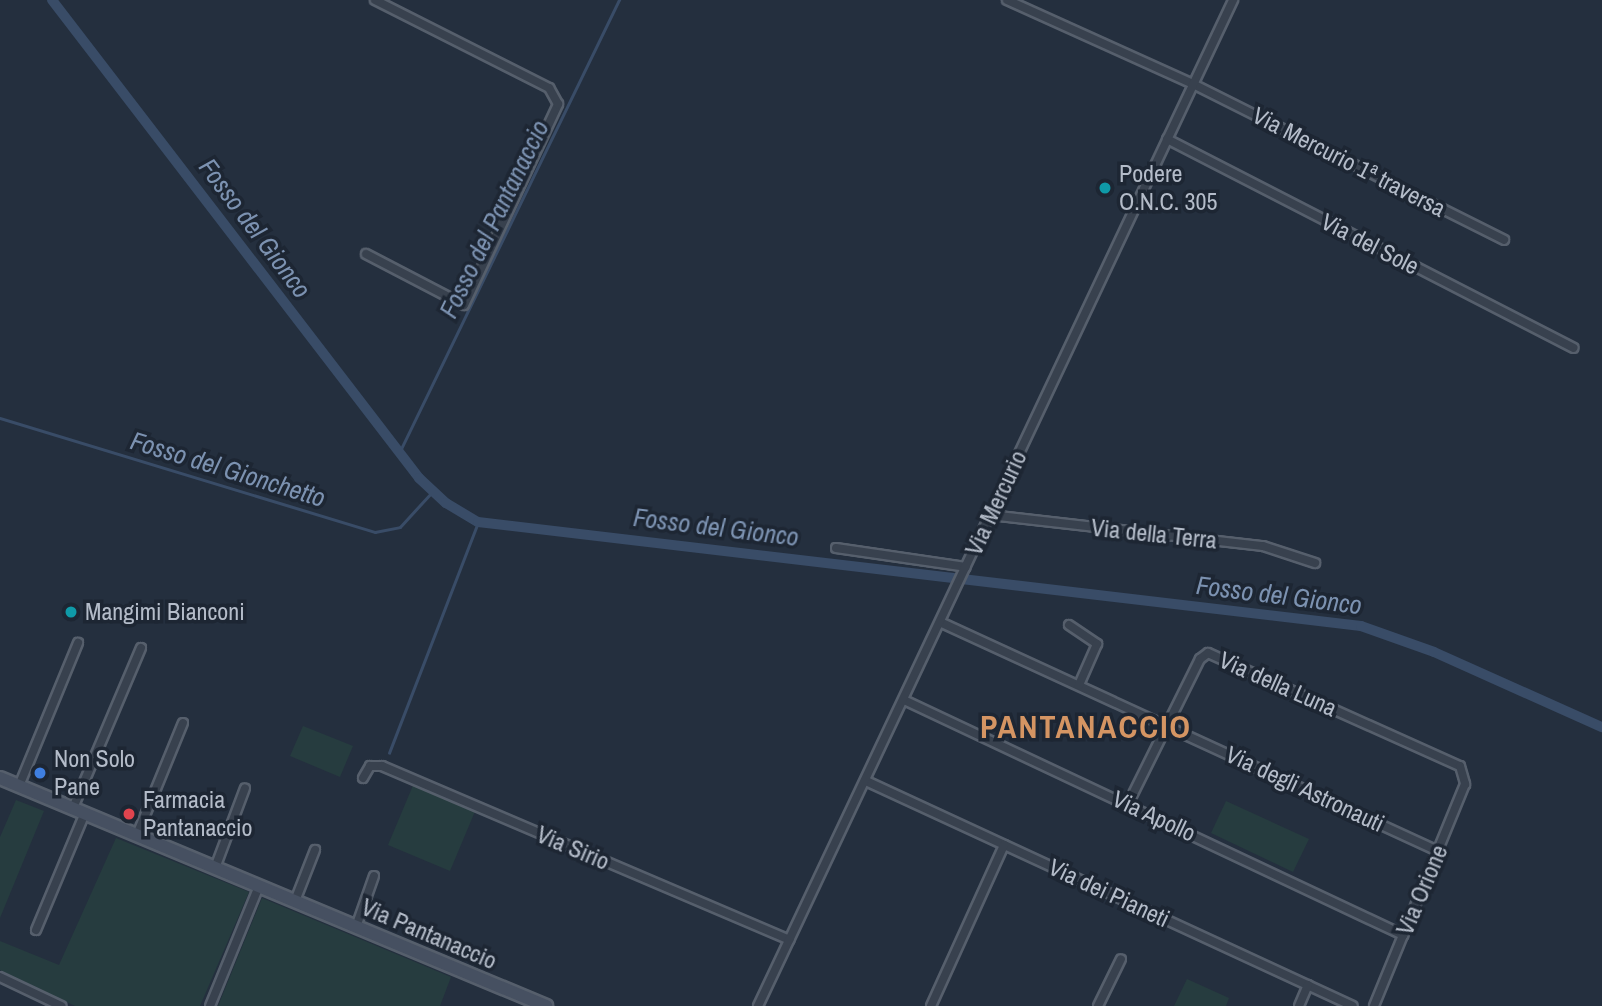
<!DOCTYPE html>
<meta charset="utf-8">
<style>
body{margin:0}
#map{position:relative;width:1602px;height:1006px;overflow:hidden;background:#242f3e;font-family:"Archivo Narrow",sans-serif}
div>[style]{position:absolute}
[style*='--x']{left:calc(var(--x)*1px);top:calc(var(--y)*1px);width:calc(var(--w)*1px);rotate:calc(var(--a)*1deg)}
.green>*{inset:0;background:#263c3f}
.stream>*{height:2.5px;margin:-1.25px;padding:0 1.25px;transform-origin:1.25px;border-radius:1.25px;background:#394c67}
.canal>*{height:10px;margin:-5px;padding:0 5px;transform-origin:5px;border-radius:5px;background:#394c67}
.roads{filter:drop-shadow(2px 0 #565f6c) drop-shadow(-2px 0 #565f6c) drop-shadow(0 2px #565f6c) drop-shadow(0 -2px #565f6c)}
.street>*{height:8px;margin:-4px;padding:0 4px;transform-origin:4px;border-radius:4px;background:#38414e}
.secondary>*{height:12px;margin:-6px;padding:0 6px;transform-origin:6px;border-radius:6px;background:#465061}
.dots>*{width:19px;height:19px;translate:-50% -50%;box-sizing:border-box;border:4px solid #1d2633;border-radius:50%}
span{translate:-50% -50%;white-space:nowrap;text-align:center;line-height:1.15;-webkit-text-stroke:7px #1d2633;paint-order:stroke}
.street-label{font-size:24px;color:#b4bcc9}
.poi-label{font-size:24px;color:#b4bcc9}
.left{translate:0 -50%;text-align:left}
.water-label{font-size:26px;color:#7c92b1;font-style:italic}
.district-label{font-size:32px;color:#d59563;font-weight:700;letter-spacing:2px}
</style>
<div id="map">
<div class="green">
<div style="clip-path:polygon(303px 726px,353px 746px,340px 777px,290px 756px)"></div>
<div style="clip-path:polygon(414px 783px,476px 809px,450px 871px,388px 845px)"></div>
<div style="clip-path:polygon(16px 800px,44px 811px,0 918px,0 837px)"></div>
<div style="clip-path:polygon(1226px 801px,1309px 839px,1293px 872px,1211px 833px)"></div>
<div style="clip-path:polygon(116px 838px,249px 892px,200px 1006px,75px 1006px,0 970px,0 941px,59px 965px)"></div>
<div style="clip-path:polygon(262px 898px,451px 977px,440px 1006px,218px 1006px)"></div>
<div style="clip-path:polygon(1187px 979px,1229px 998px,1226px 1006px,1174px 1006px)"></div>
</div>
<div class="stream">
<div style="--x:0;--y:418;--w:392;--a:16.9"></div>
<div style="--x:375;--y:532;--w:25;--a:-11"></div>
<div style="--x:400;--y:527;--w:49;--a:-47.5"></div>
<div style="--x:399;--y:453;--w:504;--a:-64.1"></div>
<div style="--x:389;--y:753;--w:248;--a:-68.9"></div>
</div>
<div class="canal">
<div style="--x:52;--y:0;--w:603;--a:52.48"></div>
<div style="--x:419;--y:478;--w:37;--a:43"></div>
<div style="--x:446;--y:503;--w:37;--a:31"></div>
<div style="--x:478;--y:522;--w:889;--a:6.72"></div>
<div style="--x:1361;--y:626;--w:77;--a:19.6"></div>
<div style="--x:1434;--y:652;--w:184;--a:24.1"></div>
</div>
<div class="roads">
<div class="street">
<div style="--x:1007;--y:0;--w:204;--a:24.3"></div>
<div style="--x:1193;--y:84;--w:348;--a:26.6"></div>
<div style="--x:1167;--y:139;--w:457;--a:27.2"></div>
<div style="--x:366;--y:254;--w:110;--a:27.5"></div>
<div style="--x:464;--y:305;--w:222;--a:-64.9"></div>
<div style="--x:558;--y:104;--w:18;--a:-119"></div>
<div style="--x:549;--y:88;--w:195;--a:-153.2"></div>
<div style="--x:990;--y:515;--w:275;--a:6.5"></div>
<div style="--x:1263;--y:546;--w:55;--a:18.1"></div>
<div style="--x:836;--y:548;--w:131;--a:8.3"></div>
<div style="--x:942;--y:623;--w:546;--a:24.69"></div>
<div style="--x:1069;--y:625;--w:34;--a:34"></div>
<div style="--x:1097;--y:644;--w:45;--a:113.7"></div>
<div style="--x:904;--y:700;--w:552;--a:25.22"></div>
<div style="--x:363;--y:778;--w:14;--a:-60"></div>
<div style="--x:370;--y:766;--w:12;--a:0"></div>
<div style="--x:382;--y:766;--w:443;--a:23.1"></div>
<div style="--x:866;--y:781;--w:536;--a:24.8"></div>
<div style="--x:19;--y:786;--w:155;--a:-67.6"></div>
<div style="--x:1128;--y:804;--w:162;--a:-63.6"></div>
<div style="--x:1200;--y:659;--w:10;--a:-37"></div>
<div style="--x:1208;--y:653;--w:276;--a:24.2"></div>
<div style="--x:1460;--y:766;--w:19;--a:74"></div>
<div style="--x:1465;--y:784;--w:240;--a:112.3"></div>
<div style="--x:73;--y:808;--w:174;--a:-67"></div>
<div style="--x:137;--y:835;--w:121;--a:-67.7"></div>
<div style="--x:215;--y:868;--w:85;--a:-69.4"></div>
<div style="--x:295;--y:901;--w:55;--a:-68.6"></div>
<div style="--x:356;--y:927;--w:54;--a:-70.6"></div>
<div style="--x:36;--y:930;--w:127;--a:-67.3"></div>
<div style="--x:0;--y:977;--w:68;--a:25.4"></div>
<div style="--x:210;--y:1006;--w:130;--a:-67.8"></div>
<div style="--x:758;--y:1006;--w:1113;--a:-64.72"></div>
<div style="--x:931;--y:1006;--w:177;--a:-65.6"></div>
<div style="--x:1098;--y:1006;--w:52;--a:-63.9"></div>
<div style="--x:1299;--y:1006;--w:23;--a:-67"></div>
</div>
<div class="secondary">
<div style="--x:0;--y:778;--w:592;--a:22.66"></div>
</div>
</div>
<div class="dots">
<div style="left:1105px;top:188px;background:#0f9aa8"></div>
<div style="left:71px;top:612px;background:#0f9aa8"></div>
<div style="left:40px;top:773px;background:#3f7fe0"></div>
<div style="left:129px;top:814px;background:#e0444e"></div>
</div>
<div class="street-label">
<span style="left:1349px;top:162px;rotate:27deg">Via Mercurio 1ª traversa</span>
<span style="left:1370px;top:244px;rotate:27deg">Via del Sole</span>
<span style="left:996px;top:503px;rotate:-65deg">Via Mercurio</span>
<span style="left:1154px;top:534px;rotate:6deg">Via della Terra</span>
<span style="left:1278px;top:684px;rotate:24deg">Via della Luna</span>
<span style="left:1305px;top:789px;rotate:25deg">Via degli Astronauti</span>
<span style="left:1154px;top:816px;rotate:25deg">Via Apollo</span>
<span style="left:573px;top:848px;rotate:23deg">Via Sirio</span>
<span style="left:1422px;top:890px;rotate:-67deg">Via Orione</span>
<span style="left:1109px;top:893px;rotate:25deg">Via dei Pianeti</span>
<span style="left:429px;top:934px;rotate:23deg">Via Pantanaccio</span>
</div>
<div class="poi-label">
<span class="left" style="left:1119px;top:188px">Podere<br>O.N.C. 305</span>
<span class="left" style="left:85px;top:612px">Mangimi Bianconi</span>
<span class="left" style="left:54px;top:773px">Non Solo<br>Pane</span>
<span class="left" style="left:143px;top:814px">Farmacia<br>Pantanaccio</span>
</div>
<div class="water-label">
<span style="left:494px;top:219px;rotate:-64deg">Fosso del Pantanaccio</span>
<span style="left:255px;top:228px;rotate:53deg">Fosso del Gionco</span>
<span style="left:228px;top:469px;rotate:17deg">Fosso del Gionchetto</span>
<span style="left:716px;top:527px;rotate:7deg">Fosso del Gionco</span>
<span style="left:1279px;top:595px;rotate:7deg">Fosso del Gionco</span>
</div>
<div class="district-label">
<span style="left:1086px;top:727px">PANTANACCIO</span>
</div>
</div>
